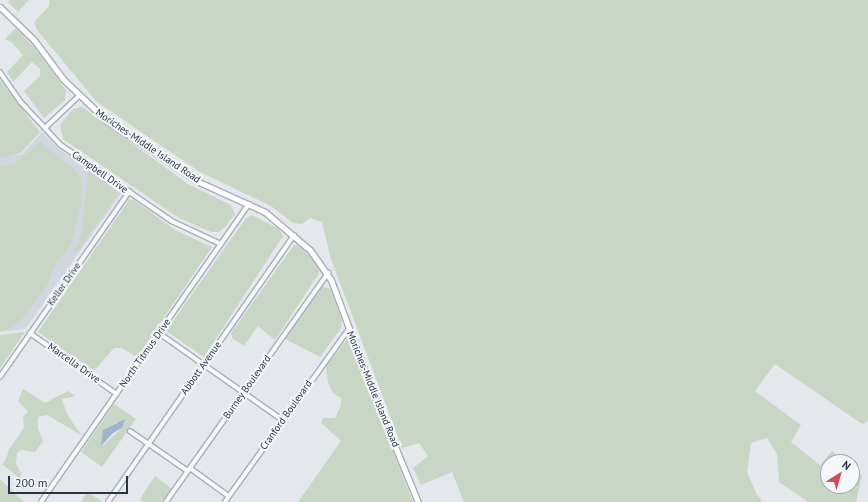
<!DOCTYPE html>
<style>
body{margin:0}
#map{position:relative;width:868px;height:502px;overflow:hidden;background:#e4e7ec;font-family:"PT Sans",sans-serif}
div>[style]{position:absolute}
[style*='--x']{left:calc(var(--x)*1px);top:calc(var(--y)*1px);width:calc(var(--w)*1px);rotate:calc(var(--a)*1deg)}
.built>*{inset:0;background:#d2d6de}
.green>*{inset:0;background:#c9d6c5}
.water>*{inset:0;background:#9fb4cc}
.roads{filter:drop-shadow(1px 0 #a9aeb7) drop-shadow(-1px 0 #a9aeb7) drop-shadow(0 1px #a9aeb7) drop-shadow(0 -1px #a9aeb7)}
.minor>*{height:3.5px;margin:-1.75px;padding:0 1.75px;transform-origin:1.75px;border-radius:1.75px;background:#f7f8fa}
.secondary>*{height:5px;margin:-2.5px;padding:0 2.5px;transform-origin:2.5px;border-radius:2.5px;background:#fff}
span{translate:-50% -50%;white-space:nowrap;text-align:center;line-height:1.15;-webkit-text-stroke:4px #f4f6f9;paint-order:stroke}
.street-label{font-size:10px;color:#2b3445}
.north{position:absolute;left:820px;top:454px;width:40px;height:40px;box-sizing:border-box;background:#f4f6f9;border:1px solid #a4a8b1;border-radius:50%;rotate:37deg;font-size:11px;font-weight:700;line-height:16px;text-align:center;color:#2b3445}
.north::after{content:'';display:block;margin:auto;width:14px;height:18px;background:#d1495b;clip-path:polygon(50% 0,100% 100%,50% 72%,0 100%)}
.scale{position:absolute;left:8px;top:476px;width:120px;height:18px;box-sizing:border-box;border:2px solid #2b3445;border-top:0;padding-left:5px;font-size:12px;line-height:14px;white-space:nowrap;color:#2b3445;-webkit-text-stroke:3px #f4f6f9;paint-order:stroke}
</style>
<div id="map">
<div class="built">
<div style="clip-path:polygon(42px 132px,59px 149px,122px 192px,25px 329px,0 332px,0 157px,22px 154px)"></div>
</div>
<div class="green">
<div style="clip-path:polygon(10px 0,29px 0,18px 12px,8px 2px)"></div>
<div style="clip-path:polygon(49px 0,868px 0,868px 421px,862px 424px,775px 364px,755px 391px,801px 425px,791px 442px,820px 465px,832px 451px,846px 462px,828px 462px,828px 486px,852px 486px,852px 467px,862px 476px,856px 502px,808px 502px,779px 482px,777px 454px,767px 438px,751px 443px,747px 472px,757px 495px,763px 502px,464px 502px,452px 472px,421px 485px,413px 468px,428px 456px,419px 443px,402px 448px,331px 259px,322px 222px,310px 218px,302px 224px,293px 223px,271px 206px,200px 172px,97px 102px,37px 30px,34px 22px,49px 6px)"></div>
<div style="clip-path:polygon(16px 28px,35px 48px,66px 90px,65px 100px,44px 118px,24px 91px,40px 76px,40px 69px,32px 62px,13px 82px,7px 72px,23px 55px,11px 42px,5px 39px)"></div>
<div style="clip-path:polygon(0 80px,40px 132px,21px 153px,0 158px)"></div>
<div style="clip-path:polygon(82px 107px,188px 184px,231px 205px,235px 214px,226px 226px,219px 232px,211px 232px,179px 218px,63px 139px,60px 125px,73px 109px)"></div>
<div style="clip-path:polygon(40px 142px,78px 172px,82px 185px,81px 205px,71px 244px,65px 254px,57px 261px,47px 286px,22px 319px,8px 330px,0 331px,0 167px,14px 164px)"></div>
<div style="clip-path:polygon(88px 171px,117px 190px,117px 195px,77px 252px,73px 251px,79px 242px,83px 224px)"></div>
<div style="clip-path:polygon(129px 200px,134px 200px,175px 230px,212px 247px,137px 357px,122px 348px,114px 348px,94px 371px,38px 332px)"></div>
<div style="clip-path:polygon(252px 215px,279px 229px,283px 236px,204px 357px,166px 331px,246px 218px)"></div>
<div style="clip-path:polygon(294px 245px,299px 246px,315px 261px,320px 268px,318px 275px,275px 340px,258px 326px,244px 346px,232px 338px,231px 333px)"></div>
<div style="clip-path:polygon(321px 286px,331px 289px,342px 321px,341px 328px,320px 357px,285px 339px)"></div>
<div style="clip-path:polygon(25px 332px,0 368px,0 335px)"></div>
<div style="clip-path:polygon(347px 339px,350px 341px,413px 502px,298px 502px,341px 441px,321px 423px,323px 418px,335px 418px,341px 405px,341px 398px,333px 393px,328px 382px,326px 366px)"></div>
<div style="clip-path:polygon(23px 389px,45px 403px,68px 391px,75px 396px,62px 399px,67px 414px,81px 435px,47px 415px,38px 417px,38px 429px,43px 441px,35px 452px,22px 450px,17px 453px,16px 464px,21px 473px,20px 479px,3px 465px,0 467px,6px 459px,9px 449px,24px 428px,23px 416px,28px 412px,18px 401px)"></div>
<div style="clip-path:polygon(evenodd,114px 404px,136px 419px,102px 467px,81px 452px,114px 404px,117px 422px,122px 428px,102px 446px,104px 430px,117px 422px)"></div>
<div style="clip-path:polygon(155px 476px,172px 489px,162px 502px,143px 502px,140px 499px)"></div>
<div style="clip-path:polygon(0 479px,24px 502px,0 502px)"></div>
<div style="clip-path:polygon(87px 492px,100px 500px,102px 502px,81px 502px)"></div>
</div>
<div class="water">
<div style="clip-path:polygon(125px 419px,122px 428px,113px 433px,101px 446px,103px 430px)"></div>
</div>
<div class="roads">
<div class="minor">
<div style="--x:0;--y:72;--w:37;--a:55"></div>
<div style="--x:21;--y:102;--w:59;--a:47.1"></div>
<div style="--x:61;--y:145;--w:135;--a:34.4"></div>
<div style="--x:172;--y:221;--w:54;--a:25.1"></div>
<div style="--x:45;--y:128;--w:47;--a:-43.3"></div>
<div style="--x:30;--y:333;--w:106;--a:35"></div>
<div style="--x:159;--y:333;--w:151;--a:35.1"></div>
<div style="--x:0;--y:377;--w:226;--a:-55.1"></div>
<div style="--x:130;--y:431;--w:70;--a:34.6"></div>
<div style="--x:190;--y:468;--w:48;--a:35.7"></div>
<div style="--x:41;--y:502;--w:363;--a:-55.1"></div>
<div style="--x:108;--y:502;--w:325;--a:-55.1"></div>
<div style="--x:166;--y:502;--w:281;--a:-54.7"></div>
<div style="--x:225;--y:502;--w:213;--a:-54.4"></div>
</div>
<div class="secondary">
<div style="--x:0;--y:7;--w:47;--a:44.1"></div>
<div style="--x:34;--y:40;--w:49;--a:53.4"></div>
<div style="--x:63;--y:79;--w:61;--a:43.7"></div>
<div style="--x:107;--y:121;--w:110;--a:33.5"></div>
<div style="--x:199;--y:182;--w:72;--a:24.4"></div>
<div style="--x:265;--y:212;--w:59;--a:40.2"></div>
<div style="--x:310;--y:250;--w:37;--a:55"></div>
<div style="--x:331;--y:280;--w:121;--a:69.6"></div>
<div style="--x:373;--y:393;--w:118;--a:67.6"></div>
</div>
</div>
<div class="street-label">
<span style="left:148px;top:146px;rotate:34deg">Moriches-Middle Island Road</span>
<span style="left:100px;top:172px;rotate:35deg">Campbell Drive</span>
<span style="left:64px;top:284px;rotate:-55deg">Keller Drive</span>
<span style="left:145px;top:353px;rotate:-55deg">North Titmus Drive</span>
<span style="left:74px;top:363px;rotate:35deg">Marcella Drive</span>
<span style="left:201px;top:368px;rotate:-55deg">Abbott Avenue</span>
<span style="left:247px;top:387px;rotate:-55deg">Burney Boulevard</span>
<span style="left:373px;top:389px;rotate:68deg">Moriches-Middle Island Road</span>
<span style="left:286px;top:415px;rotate:-55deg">Cranford Boulevard</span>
</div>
<div class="north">N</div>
<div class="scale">200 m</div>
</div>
